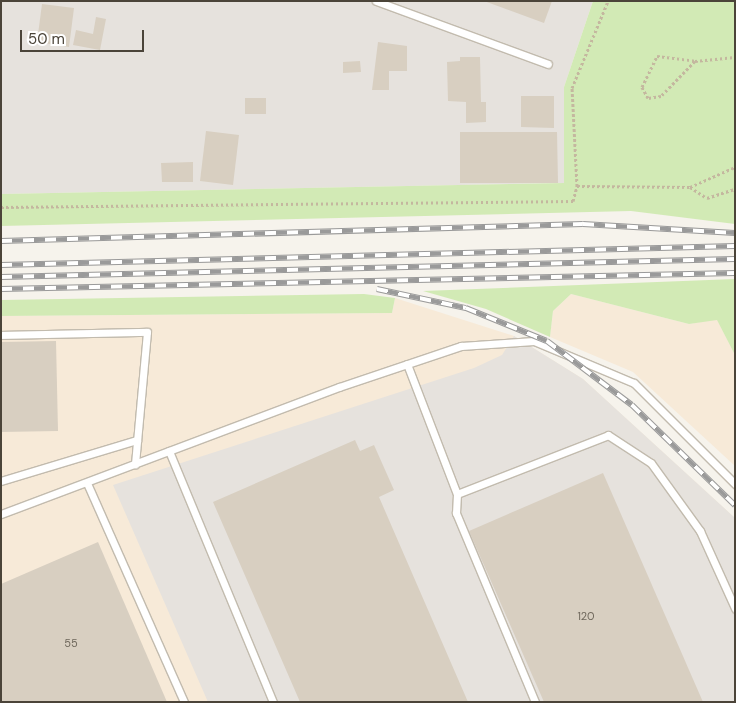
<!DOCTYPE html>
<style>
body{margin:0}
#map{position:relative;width:736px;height:703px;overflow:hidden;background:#f6f3ec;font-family:"DM Sans",sans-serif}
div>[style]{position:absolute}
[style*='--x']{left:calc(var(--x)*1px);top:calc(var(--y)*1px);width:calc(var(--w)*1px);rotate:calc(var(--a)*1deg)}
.commercial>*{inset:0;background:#f7ead8}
.industrial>*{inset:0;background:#e6e2dd}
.green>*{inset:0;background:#d2eab5}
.building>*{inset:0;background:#d8cfc1}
.path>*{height:3px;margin-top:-1.5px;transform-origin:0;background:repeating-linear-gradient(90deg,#c4b79f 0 2.5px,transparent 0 5px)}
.roads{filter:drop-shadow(1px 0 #c2bbae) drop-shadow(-1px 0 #c2bbae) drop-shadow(0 1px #c2bbae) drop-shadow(0 -1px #c2bbae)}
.lane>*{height:7px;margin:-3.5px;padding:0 3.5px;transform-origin:3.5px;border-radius:3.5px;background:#fff}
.rail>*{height:5.5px;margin-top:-2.75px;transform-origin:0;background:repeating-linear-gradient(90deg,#fff 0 11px,#9a9a9a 0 22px);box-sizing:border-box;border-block:1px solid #9a9a9a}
span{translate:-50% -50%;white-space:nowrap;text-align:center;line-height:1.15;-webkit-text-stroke:4px #fff;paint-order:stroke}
.number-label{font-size:11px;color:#6e675b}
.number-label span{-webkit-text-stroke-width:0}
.frame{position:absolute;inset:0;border:2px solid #4b4439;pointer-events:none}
.scale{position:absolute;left:20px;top:30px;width:124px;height:22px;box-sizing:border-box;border:2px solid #4b4439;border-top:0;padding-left:6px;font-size:15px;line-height:18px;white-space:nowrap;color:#4b4439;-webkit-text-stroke:4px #fff;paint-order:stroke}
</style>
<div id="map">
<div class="commercial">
<div style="clip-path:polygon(571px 294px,689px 324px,717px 319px,735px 355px,735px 466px,633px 372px,550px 337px,553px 311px)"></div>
<div style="clip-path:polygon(395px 298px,514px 336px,583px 379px,735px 518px,735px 702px,1px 702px,1px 316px,392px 313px)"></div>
</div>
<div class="industrial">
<div style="clip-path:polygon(1px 1px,593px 1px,564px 87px,564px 183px,1px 194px)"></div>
<div style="clip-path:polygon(514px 336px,583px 379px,735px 518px,735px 702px,208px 702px,113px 485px,474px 368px,502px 355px)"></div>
</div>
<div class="green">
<div style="clip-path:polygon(593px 1px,735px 1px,735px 224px,631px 211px,1px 226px,1px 194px,564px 183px,564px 87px)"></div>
<div style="clip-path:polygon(735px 279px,735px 355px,717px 320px,689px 324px,571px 294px,553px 311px,550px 337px,486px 309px,423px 291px)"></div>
<div style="clip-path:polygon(364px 294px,395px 298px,392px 313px,1px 316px,1px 300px)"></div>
</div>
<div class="building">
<div style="clip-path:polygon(484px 1px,552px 1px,544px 23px)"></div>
<div style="clip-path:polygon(42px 4px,74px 8px,69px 47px,37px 42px)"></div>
<div style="clip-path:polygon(96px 17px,106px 19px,100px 50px,73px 45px,76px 30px,93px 34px)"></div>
<div style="clip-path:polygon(378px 42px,407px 46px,407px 71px,389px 71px,389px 90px,372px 90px)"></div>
<div style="clip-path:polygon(460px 57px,480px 57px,481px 102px,486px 102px,486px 122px,466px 123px,466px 102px,448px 101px,447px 62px,460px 61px)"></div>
<div style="clip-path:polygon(360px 61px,361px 72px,343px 73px,343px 62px)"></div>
<div style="clip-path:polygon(521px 96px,554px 96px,554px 128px,521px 127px)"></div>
<div style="clip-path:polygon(245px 98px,266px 98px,266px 114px,245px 114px)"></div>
<div style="clip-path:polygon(206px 131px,239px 135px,233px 185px,200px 181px)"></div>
<div style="clip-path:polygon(460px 132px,557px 132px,558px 183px,460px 183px)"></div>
<div style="clip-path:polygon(193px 162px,193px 182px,162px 182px,161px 163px)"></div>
<div style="clip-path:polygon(56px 341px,58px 431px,1px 432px,1px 342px)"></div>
<div style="clip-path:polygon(355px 440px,360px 451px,374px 445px,394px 490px,379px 497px,468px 702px,300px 702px,213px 502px)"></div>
<div style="clip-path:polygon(603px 473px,703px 702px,544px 702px,469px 531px)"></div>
<div style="clip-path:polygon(98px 542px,167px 702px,1px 702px,1px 584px)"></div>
</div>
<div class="path">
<div style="--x:695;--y:61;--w:49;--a:134.2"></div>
<div style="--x:661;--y:96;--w:13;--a:171"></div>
<div style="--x:648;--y:98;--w:13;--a:-119"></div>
<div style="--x:642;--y:87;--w:34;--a:-64"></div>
<div style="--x:657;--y:56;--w:38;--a:7"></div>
<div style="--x:695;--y:61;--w:40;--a:-5.7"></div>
<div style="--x:577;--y:186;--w:113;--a:0.5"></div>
<div style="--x:690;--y:187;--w:49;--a:-24"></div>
<div style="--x:690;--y:187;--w:20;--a:33"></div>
<div style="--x:707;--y:198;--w:29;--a:-18"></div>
<div style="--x:1;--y:207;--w:572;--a:-0.6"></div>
<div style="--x:573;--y:201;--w:16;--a:-75"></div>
<div style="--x:577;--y:186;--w:98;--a:-92.9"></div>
<div style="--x:572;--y:88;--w:94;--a:-67.5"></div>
</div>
<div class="roads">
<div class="lane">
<div style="--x:376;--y:1;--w:183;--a:20.1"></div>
<div style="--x:1;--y:335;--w:146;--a:-1.2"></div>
<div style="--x:147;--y:332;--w:133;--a:95.2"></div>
<div style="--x:407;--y:364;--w:139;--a:69"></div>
<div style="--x:457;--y:494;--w:19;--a:93"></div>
<div style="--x:456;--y:513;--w:205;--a:67.3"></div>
<div style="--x:169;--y:451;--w:272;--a:67.5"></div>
<div style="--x:1;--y:481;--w:142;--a:-16.8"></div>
<div style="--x:87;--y:483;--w:240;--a:66.1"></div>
<div style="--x:457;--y:494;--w:162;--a:-21.3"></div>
<div style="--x:608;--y:435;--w:51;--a:33.1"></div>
<div style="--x:651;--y:463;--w:84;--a:54.2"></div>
<div style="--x:700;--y:531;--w:85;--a:65.6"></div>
<div style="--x:1;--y:514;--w:361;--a:-20.6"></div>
<div style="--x:339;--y:387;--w:129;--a:-18.6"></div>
<div style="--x:461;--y:346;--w:73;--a:-3.9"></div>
<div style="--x:534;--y:341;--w:108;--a:22.8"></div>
<div style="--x:634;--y:383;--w:143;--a:45"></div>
</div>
</div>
<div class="rail">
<div style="--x:1;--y:241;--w:582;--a:-1.67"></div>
<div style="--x:583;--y:224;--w:152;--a:3.4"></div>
<div style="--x:1;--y:265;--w:734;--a:-1.48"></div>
<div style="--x:1;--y:277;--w:734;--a:-1.4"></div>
<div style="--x:1;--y:289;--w:734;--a:-1.25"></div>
<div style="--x:377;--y:289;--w:91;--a:12.1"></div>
<div style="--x:466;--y:308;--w:87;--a:22.2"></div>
<div style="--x:547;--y:341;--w:106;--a:37"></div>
<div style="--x:632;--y:405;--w:144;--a:44.2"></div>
</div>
<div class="number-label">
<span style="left:586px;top:616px">120</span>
<span style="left:71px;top:643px">55</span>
</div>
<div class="frame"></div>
<div class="scale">50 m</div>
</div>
